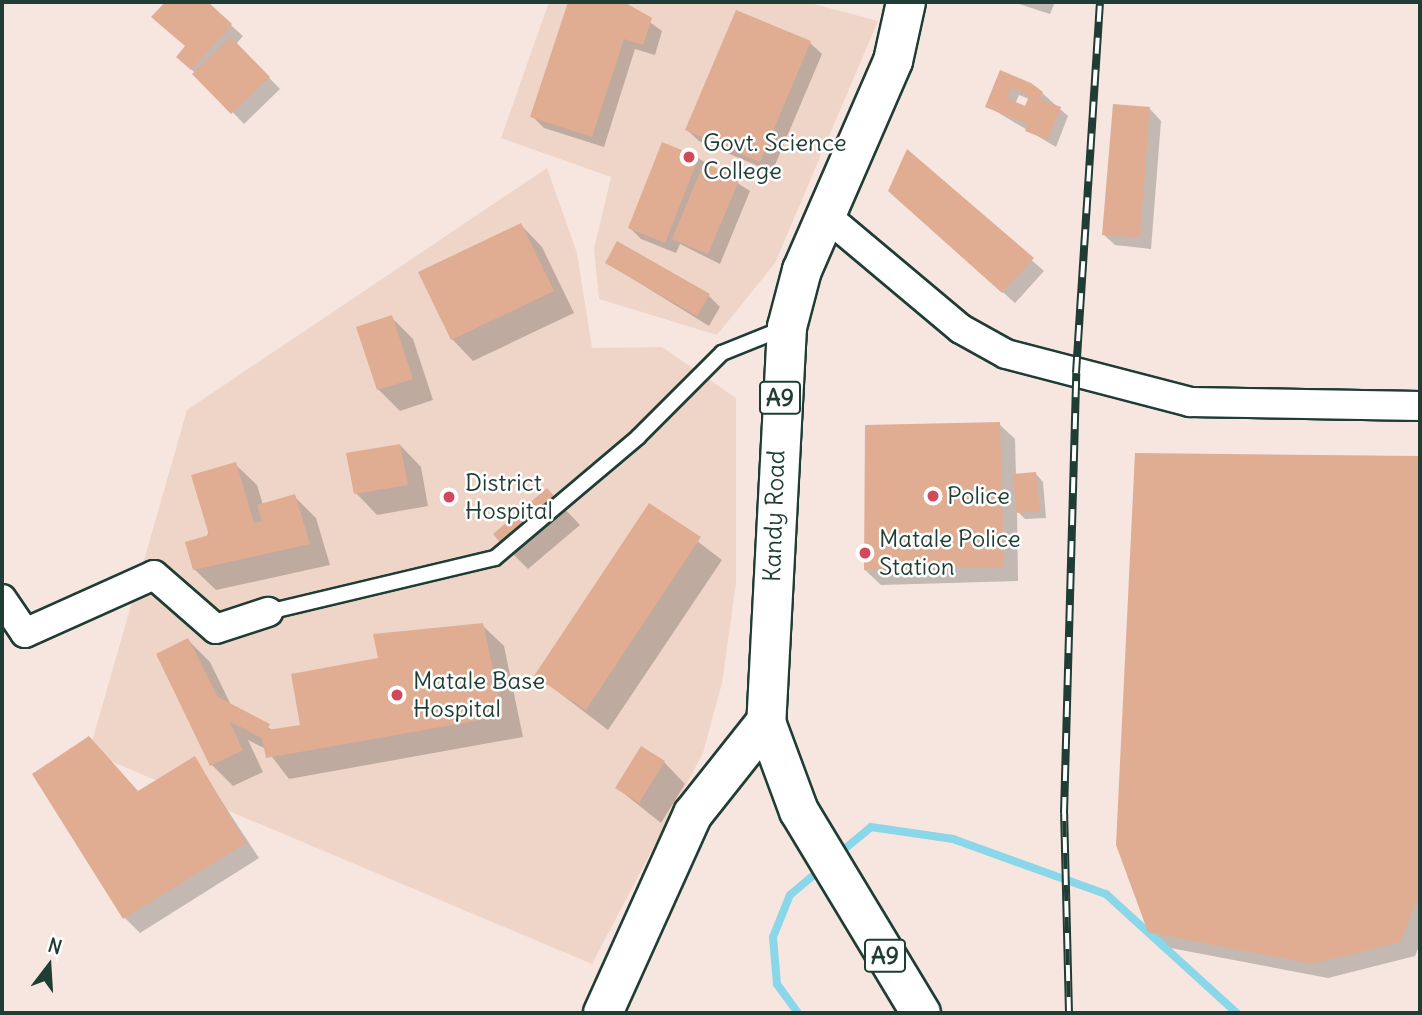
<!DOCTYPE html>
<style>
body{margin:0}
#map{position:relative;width:1422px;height:1015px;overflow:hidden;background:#f6e6df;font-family:Delius,sans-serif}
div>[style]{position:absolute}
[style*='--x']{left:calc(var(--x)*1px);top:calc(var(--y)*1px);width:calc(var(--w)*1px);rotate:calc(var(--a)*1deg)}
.built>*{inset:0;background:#efd5c8}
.shadow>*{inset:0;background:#0003}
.stream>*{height:8px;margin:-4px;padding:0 4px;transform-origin:4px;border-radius:4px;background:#8ad7e9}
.building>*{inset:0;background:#e0ad93}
.roads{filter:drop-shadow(2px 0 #1f3d34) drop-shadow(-2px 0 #1f3d34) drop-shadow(0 2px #1f3d34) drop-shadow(0 -2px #1f3d34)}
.lane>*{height:14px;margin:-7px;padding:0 7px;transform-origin:7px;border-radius:7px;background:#fff}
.street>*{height:28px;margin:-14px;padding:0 14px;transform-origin:14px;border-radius:14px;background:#fff}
.secondary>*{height:38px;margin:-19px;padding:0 19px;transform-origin:19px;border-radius:19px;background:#fff}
.highway>*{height:38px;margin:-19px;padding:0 19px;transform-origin:19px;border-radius:19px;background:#fff}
.rail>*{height:8px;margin-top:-4px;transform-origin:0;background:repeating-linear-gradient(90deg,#fff 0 16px,#1f3d34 0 32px);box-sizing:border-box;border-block:2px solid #1f3d34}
.dots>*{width:19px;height:19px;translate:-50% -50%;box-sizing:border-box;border:4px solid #fff;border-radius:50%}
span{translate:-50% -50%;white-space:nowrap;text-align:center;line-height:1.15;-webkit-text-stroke:5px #fff;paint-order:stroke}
.shield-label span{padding:2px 5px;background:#fff;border:2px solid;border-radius:5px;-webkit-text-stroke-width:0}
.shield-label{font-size:23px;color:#1f3d34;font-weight:700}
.poi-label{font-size:24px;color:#1f3d34}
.left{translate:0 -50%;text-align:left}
.street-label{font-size:24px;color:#1f3d34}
.frame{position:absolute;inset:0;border:4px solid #1f3d34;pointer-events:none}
.north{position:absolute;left:14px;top:931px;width:70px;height:70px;-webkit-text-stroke:5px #fff;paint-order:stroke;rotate:17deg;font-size:19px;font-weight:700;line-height:28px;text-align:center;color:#1f3d34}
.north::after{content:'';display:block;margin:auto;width:24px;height:32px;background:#1f3d34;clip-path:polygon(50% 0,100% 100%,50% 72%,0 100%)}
</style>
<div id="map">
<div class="built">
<div style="clip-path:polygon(549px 2px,806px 2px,878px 21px,775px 263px,717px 335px,599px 299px,594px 249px,611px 177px,501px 138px)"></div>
<div style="clip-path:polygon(547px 168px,577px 253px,592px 348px,662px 347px,736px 398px,736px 583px,722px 683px,703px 753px,592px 964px,89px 752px,187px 410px)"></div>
</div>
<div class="shadow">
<div style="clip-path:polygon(167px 2px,205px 2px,243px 36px,236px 44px,280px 89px,244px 124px,190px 68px,187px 47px,154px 17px)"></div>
<div style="clip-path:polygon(570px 2px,622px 2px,662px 31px,655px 55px,635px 49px,604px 147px,544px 128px,532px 116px)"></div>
<div style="clip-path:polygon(1013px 2px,1055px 2px,1050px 14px)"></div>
<div style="clip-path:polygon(737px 12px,810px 43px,822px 54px,772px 172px,699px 141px,687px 130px)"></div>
<div style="clip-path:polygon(evenodd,1000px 72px,1042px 93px,1068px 116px,1056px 147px,987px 106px,1000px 72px,1019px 95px,1029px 99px,1026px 108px,1015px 104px,1019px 95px)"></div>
<div style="clip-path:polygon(1150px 109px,1161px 121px,1151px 249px,1115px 245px,1103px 234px)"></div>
<div style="clip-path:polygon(908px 152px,1044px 271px,1015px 303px,902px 202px)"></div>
<div style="clip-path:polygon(698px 158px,750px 191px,720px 264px,680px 244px,676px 253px,641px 239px,630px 228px)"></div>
<div style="clip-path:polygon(521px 225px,542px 247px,574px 313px,473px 361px,452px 339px)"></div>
<div style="clip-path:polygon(607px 263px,709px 296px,720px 307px,709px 326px)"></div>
<div style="clip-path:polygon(391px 317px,413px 339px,433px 400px,400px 411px,378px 389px)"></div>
<div style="clip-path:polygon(999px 424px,1015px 439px,1016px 476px,1036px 474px,1043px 482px,1046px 518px,1025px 519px,1017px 511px,1018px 581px,881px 585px,865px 570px)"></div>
<div style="clip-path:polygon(400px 445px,421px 467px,428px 506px,377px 515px,356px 493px)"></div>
<div style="clip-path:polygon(1136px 455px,1420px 458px,1420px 944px,1415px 956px,1328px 978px,1165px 947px,1150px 932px)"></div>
<div style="clip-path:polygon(235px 464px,257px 485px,263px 505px,294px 496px,316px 518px,330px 565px,216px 590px,194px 569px)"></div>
<div style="clip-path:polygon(547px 490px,580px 525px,528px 569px,507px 548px)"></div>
<div style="clip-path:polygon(650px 505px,722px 560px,608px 730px,536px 675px)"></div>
<div style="clip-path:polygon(482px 625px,504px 646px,523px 737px,289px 779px,266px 749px,248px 740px,263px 772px,233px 786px,212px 765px,188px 640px,210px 662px,232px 707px,274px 731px,302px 726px,380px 660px)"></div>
<div style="clip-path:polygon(194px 759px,259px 858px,140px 933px,125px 918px,139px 793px)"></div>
<div style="clip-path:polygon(664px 762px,685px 784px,661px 823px,617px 788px)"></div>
</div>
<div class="stream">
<div style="--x:836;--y:856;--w:45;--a:-39.6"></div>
<div style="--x:871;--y:827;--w:83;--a:8.3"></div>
<div style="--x:953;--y:839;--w:163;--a:19.8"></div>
<div style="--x:1106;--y:894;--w:177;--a:42.3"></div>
<div style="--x:798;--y:1013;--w:36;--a:-126"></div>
<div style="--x:777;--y:984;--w:47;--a:-94.9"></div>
<div style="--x:773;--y:937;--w:45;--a:-68"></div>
<div style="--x:790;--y:895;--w:40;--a:-40"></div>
</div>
<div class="building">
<div style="clip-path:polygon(165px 2px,208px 2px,232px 24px,191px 70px,176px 57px,185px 46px,151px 17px)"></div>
<div style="clip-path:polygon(568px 2px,624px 2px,652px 18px,643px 45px,624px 39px,592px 137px,530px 117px)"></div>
<div style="clip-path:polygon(736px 10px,811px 41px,760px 162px,685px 130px)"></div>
<div style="clip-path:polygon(231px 37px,270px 77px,231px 114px,192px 74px)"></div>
<div style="clip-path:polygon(evenodd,1000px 70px,1031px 83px,1043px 92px,1040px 99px,1061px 107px,1048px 140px,1025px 131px,1028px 124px,985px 107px,1000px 70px,1011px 88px,1029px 96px,1025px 106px,1007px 98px,1011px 88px)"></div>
<div style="clip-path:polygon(1113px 104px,1150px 107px,1140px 238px,1102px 235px)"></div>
<div style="clip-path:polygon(662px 142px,699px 157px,665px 243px,628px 228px)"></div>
<div style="clip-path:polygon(907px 149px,1034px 258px,1002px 293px,888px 191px)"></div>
<div style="clip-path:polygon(704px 163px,740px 178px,708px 254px,672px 239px)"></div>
<div style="clip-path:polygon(521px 223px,554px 291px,451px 340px,418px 272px)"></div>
<div style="clip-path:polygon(617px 241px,710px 294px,697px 316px,605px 263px)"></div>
<div style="clip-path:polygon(392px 315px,413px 379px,377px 390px,356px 327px)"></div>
<div style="clip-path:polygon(1000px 422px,1004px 567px,864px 570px,865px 425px)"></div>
<div style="clip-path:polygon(400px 444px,408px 485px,354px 494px,346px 453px)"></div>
<div style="clip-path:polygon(1135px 453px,1420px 456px,1420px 894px,1400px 942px,1312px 964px,1148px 932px,1116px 845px)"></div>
<div style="clip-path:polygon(236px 462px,254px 523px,262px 521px,257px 505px,295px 494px,310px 544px,193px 570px,185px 542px,209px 535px,191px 475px)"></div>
<div style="clip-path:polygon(1036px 472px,1040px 511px,1016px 513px,1013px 474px)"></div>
<div style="clip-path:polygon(547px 488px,560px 503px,506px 549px,493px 534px)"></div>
<div style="clip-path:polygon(649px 503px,701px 537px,586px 710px,534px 676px)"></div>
<div style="clip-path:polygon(483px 623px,503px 716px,266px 758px,262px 738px,229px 721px,243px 750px,210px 766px,156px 654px,188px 638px,218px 697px,270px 724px,267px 730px,300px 725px,291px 674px,378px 658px,373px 634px)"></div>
<div style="clip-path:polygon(89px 736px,138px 791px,195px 756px,246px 843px,123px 919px,32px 774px)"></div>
<div style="clip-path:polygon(641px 746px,665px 761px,639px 803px,615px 788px)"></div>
</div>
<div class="roads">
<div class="lane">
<div style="--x:268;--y:612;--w:233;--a:-13.4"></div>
<div style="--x:495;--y:558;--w:187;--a:-40.2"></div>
<div style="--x:638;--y:437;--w:119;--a:-45"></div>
<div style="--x:722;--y:353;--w:67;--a:-22"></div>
</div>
<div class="street">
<div style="--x:825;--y:215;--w:177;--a:40"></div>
<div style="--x:961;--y:329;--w:51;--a:29.1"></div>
<div style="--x:1006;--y:354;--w:190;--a:14.6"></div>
<div style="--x:1190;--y:402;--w:230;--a:1"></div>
<div style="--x:2;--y:599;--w:41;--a:55.9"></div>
<div style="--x:25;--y:633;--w:141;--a:-24.2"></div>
<div style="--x:154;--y:575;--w:82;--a:41.1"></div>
<div style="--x:216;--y:629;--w:55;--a:-18.1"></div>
</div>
<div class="secondary">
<div style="--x:603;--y:1013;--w:218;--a:-65.7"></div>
<div style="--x:693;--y:814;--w:117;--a:-51.6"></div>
</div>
<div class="highway">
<div style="--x:906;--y:2;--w:60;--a:102.4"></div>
<div style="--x:893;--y:61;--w:228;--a:113.5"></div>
<div style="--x:802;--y:270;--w:59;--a:104.7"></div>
<div style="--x:787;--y:327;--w:396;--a:93"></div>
<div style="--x:766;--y:722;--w:95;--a:69.7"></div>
<div style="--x:799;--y:811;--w:236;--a:58.9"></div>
</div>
</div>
<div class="rail">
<div style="--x:1069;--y:1013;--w:200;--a:-91.4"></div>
<div style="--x:1064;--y:813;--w:440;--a:-88.4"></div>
<div style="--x:1076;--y:373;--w:372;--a:-86.3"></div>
</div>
<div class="dots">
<div style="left:689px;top:157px;background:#d1495b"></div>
<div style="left:933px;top:496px;background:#d1495b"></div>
<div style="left:449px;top:497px;background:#d1495b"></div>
<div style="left:865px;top:553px;background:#d1495b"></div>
<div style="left:397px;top:695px;background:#d1495b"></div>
</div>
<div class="shield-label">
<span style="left:780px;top:398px">A9</span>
<span style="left:885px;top:956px">A9</span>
</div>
<div class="poi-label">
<span class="left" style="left:703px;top:157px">Govt. Science<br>College</span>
<span class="left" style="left:465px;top:497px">District<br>Hospital</span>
<span class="left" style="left:947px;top:496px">Police</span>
<span class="left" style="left:879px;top:553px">Matale Police<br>Station</span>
<span class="left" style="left:413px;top:695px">Matale Base<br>Hospital</span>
</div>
<div class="street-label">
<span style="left:774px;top:516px;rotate:-88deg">Kandy Road</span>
</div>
<div class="frame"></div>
<div class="north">N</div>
</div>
